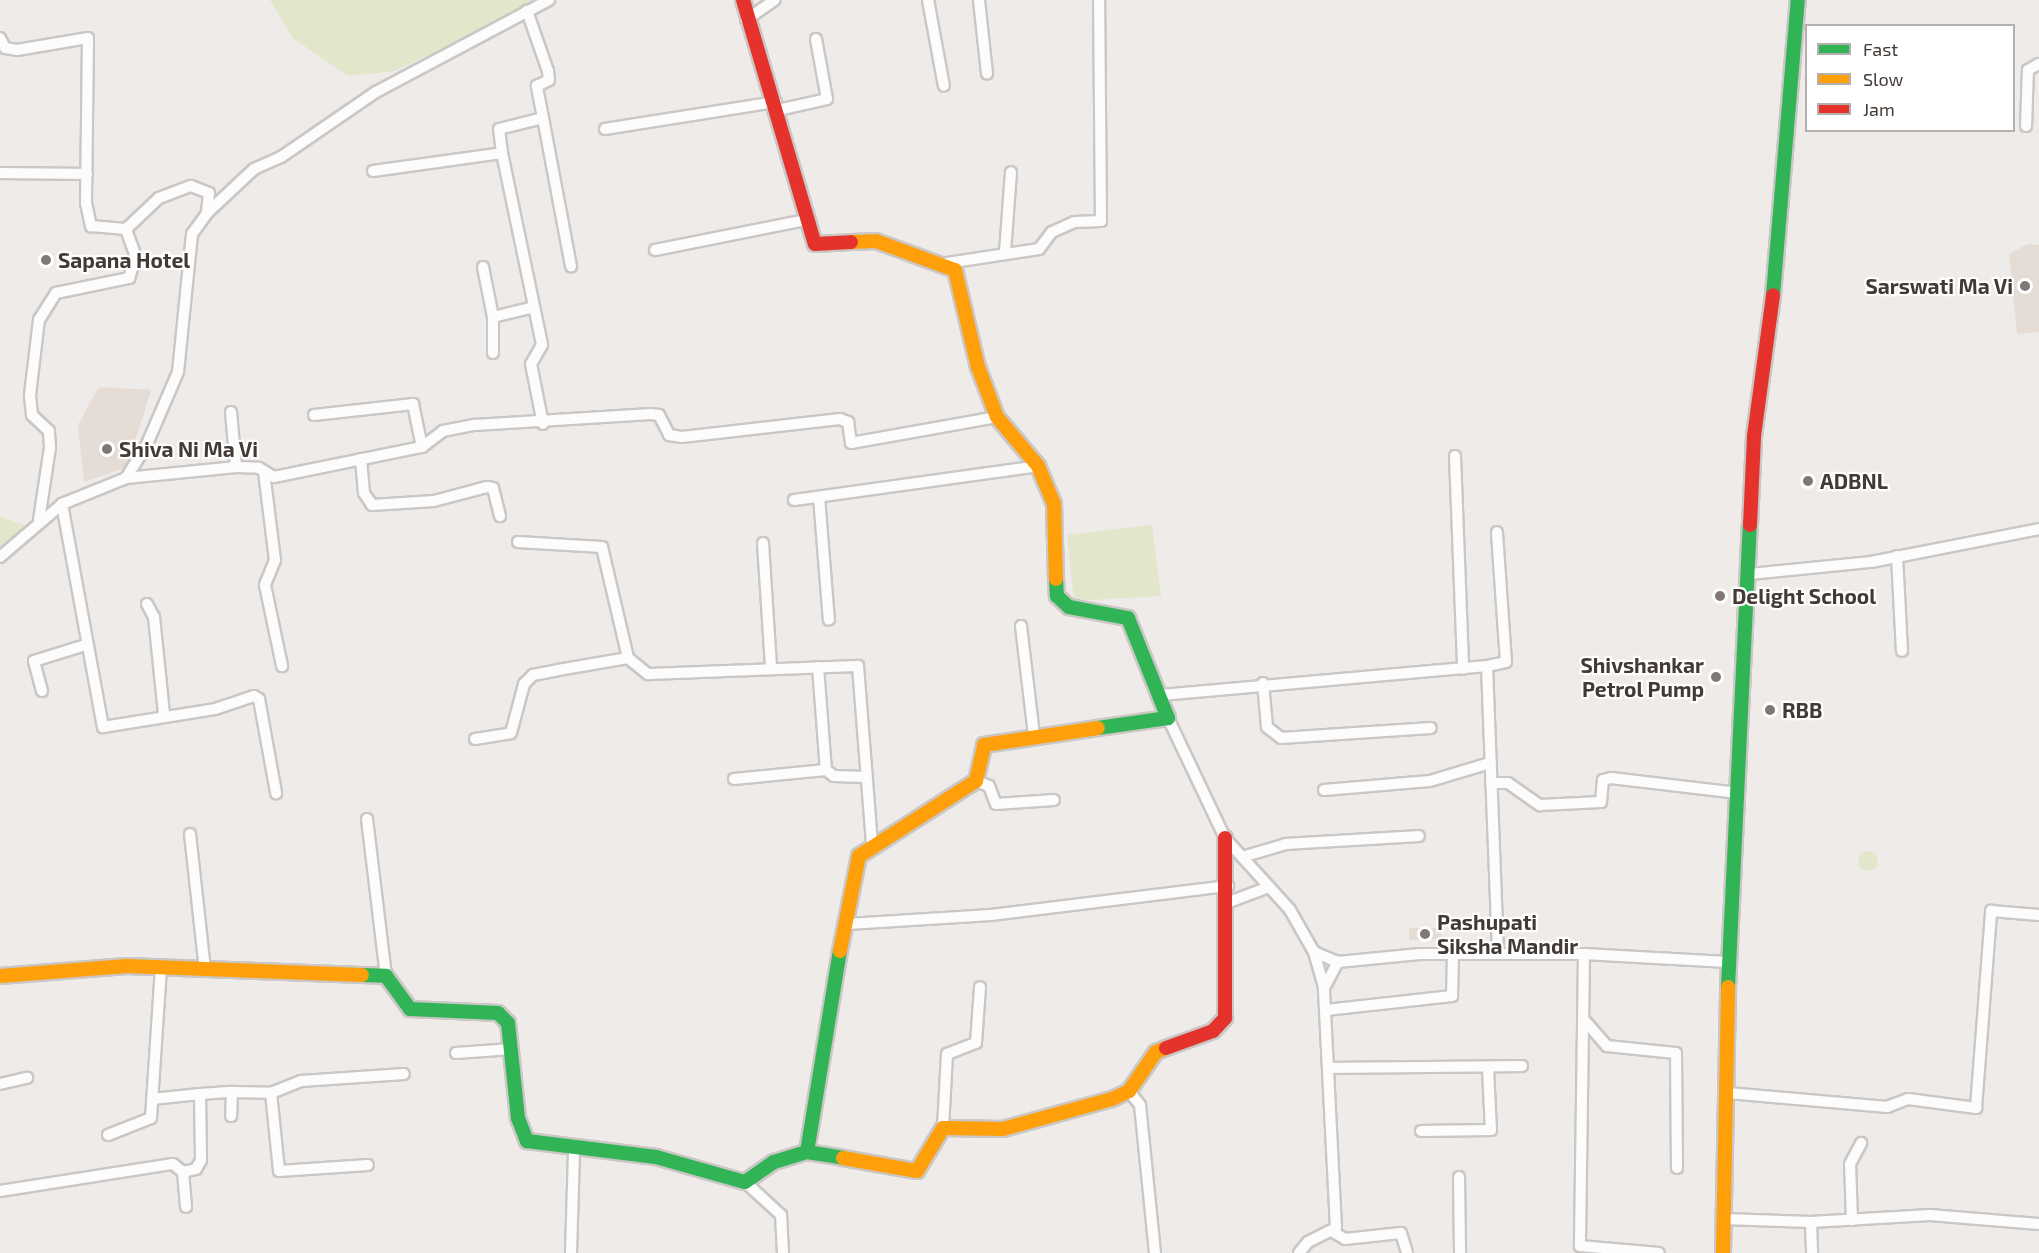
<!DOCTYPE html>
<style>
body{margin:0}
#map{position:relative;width:2039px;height:1253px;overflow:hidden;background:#eeebe9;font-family:"Exo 2",sans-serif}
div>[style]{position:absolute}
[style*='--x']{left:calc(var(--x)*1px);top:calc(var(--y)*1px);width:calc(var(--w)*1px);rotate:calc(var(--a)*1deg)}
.education>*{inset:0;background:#e4dcd5}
.green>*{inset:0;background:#e2e6cb}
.round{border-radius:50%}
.roads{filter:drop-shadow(2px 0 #cac7c5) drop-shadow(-2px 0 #cac7c5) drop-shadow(0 2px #cac7c5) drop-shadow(0 -2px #cac7c5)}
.street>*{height:10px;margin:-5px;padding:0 5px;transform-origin:5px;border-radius:5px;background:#fcfcfc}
.fast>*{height:14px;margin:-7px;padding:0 7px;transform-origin:7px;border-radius:7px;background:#30b455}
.slow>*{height:14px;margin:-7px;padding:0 7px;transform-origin:7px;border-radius:7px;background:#ff9f0a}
.jam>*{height:14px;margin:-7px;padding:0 7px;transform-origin:7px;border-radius:7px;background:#e5322d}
.dots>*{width:16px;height:16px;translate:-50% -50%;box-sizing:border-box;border:3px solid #fff;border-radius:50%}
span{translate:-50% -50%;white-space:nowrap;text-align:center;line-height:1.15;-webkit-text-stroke:4.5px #fff;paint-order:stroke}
.poi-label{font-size:21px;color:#433a36;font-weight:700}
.left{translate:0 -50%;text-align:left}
.right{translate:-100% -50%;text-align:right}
.legend{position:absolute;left:1805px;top:24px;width:210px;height:108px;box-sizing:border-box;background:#fff;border:2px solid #b4b0af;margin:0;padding:8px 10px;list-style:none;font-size:18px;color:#433a36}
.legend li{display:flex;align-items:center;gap:12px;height:30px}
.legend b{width:30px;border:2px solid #b4b0af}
</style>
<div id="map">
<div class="education">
<div style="clip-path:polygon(2028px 244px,2039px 245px,2039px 332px,2017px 334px,2009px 254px)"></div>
<div style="clip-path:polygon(99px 387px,151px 390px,127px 467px,84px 482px,78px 425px)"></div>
<div style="clip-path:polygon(1409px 928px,1441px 928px,1441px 939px,1409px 940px)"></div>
</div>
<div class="green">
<div style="clip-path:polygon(270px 0,542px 0,395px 71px,348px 76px,293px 38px)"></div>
<div style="clip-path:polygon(0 517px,28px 526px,0 547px)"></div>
<div style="clip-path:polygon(1152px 525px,1161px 596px,1074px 601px,1067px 535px)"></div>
<div class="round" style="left:1858px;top:851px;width:20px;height:20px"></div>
</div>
<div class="roads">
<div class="street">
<div style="--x:928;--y:0;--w:87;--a:79.5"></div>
<div style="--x:979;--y:0;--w:74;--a:83.8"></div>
<div style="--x:746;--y:20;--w:35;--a:-35"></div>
<div style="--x:0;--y:38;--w:11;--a:63"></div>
<div style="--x:5;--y:48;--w:12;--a:9"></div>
<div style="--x:17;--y:50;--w:72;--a:-9.6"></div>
<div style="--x:88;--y:38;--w:165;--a:90.7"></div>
<div style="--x:86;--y:203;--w:24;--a:78"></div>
<div style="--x:91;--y:226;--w:35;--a:5"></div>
<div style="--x:126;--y:229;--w:45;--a:-43.2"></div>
<div style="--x:159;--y:198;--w:34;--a:-21"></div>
<div style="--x:191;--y:186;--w:19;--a:21"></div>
<div style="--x:209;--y:193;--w:20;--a:96"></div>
<div style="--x:778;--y:110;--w:50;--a:-12.7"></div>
<div style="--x:827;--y:99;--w:61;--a:-100.4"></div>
<div style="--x:543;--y:118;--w:151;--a:79.3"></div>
<div style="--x:2026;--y:126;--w:56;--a:-88"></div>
<div style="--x:2028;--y:70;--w:13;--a:-29"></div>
<div style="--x:605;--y:129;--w:173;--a:-9"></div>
<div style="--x:502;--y:153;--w:196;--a:78.2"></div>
<div style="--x:542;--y:345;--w:22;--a:120"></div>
<div style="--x:531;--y:364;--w:61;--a:78.7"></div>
<div style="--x:373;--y:171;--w:130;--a:-7.9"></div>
<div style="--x:502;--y:153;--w:24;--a:-97"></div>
<div style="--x:499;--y:129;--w:45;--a:-14"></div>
<div style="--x:543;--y:118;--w:33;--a:-101"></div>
<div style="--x:537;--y:86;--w:13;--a:-27"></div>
<div style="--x:549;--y:80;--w:9;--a:-96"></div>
<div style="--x:548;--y:71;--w:64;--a:-109.3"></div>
<div style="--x:0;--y:173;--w:87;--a:0.7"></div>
<div style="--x:655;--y:250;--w:153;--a:-11.3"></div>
<div style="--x:1005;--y:252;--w:80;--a:-85.7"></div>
<div style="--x:947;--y:263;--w:93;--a:-8.7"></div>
<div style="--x:1039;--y:249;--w:21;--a:-53"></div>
<div style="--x:1052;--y:232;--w:24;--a:-24"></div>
<div style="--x:1074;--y:222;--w:27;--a:-2"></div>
<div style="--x:1101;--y:221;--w:221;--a:-90.5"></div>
<div style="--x:483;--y:267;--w:51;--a:78.7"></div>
<div style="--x:493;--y:317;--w:36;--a:90"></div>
<div style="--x:493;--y:317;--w:42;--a:-13.7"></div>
<div style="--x:231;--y:412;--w:55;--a:84.8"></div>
<div style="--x:314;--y:415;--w:100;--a:-6.3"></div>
<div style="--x:413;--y:404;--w:44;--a:78.2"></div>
<div style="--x:1455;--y:456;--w:213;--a:87.8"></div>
<div style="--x:361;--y:459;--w:34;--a:85"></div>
<div style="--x:364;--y:493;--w:14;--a:56"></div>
<div style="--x:372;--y:505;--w:62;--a:-3.7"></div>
<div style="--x:434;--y:501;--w:55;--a:-14.8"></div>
<div style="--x:487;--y:487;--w:6;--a:9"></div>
<div style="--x:493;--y:488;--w:29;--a:76"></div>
<div style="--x:264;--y:472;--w:89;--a:82.9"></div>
<div style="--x:275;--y:560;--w:27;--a:112"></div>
<div style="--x:265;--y:585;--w:83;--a:78.1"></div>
<div style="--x:126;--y:478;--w:111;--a:-5.7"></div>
<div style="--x:236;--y:467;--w:23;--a:2"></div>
<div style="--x:259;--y:468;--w:17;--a:31"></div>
<div style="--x:274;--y:477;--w:151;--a:-11.5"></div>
<div style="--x:422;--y:447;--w:26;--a:-37"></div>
<div style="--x:443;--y:431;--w:33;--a:-11"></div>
<div style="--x:475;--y:425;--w:176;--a:-3.6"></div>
<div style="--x:651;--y:414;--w:8;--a:7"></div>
<div style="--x:659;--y:415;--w:22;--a:63"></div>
<div style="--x:669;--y:435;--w:13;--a:9"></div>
<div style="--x:682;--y:437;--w:159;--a:-6.5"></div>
<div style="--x:840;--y:419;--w:9;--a:21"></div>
<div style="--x:848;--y:422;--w:21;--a:82"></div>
<div style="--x:851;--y:443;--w:148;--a:-10.1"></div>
<div style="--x:819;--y:497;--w:123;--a:85.4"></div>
<div style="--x:794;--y:500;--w:246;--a:-7.9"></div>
<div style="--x:62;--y:504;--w:227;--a:79.6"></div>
<div style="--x:103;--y:727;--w:113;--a:-9.1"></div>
<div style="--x:215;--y:709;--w:41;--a:-18.4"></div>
<div style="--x:254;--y:696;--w:6;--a:31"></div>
<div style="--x:259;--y:699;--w:96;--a:79.7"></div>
<div style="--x:39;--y:520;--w:74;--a:-81.4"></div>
<div style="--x:50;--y:447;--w:16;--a:-94"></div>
<div style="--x:49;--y:431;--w:23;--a:-137"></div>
<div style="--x:32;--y:415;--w:20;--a:-96"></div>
<div style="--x:30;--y:395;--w:76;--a:-83.2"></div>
<div style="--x:39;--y:320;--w:32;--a:-58"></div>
<div style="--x:56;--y:293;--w:75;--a:-11.6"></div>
<div style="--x:129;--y:278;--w:22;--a:-72"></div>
<div style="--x:136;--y:257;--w:30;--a:-110"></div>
<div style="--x:518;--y:542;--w:84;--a:3.4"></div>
<div style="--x:602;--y:547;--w:114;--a:76.8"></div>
<div style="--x:763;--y:543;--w:123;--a:86.3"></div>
<div style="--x:1897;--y:556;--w:95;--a:87"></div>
<div style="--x:0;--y:557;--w:82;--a:-40.5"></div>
<div style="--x:62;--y:504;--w:69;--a:-22.1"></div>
<div style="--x:126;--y:478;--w:40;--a:-58"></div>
<div style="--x:147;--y:444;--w:78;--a:-66.7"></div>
<div style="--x:178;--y:372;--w:139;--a:-84.2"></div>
<div style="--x:192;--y:234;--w:26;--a:-54"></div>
<div style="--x:207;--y:213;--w:64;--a:-43.1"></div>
<div style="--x:254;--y:169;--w:30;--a:-24"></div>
<div style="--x:281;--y:157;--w:115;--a:-34.4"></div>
<div style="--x:376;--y:92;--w:196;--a:-28"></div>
<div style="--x:1750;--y:574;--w:122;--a:-5.7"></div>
<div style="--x:1871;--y:562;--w:171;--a:-11.1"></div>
<div style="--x:147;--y:604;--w:15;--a:62"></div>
<div style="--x:154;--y:617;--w:97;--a:84.1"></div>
<div style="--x:1021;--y:626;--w:110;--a:83.2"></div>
<div style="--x:1487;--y:666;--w:19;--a:-12"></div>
<div style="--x:1506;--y:662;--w:130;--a:-94"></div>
<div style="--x:818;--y:667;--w:103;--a:85.6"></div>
<div style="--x:826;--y:770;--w:10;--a:37"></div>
<div style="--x:834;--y:776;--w:31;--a:2"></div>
<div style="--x:1263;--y:683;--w:44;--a:84.8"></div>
<div style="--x:1267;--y:727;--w:18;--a:38"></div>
<div style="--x:1281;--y:738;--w:150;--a:-3.8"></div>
<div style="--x:42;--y:691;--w:31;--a:-105"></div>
<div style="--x:34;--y:661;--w:53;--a:-17.4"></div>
<div style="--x:1161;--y:695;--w:327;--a:-5.1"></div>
<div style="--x:1487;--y:666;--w:288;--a:87.8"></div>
<div style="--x:1168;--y:718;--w:133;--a:64.6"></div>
<div style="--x:1225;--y:838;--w:97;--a:47.9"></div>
<div style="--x:1290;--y:910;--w:48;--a:60.3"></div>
<div style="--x:1314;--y:952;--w:37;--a:74"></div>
<div style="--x:475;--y:739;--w:36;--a:-9"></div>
<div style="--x:511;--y:733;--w:51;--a:-75.1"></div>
<div style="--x:524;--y:684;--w:13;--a:-45"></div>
<div style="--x:533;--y:675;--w:25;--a:-11"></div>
<div style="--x:558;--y:670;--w:71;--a:-9.7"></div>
<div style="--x:628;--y:658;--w:26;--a:39"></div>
<div style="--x:648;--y:674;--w:210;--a:-2.2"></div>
<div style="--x:858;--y:666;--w:180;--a:85.5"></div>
<div style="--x:734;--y:779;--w:92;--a:-5.6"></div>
<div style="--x:976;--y:781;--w:14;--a:21"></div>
<div style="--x:989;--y:786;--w:19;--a:69"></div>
<div style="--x:996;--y:804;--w:58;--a:-3.9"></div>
<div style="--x:1491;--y:783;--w:17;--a:0"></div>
<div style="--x:1508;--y:783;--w:39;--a:35"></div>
<div style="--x:1540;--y:805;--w:61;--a:-2.8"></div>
<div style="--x:1601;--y:802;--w:22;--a:-85"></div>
<div style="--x:1603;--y:780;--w:8;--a:-14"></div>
<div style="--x:1611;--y:778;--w:128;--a:6.7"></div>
<div style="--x:1324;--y:790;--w:106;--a:-4.9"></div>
<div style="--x:1430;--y:781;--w:63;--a:-16.7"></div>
<div style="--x:367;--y:819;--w:158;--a:83.1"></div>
<div style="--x:190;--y:834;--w:136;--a:83.7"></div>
<div style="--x:1242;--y:857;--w:46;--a:-16.5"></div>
<div style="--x:1286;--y:844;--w:133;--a:-3.4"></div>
<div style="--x:1229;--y:902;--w:43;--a:-20.6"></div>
<div style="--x:848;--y:924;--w:143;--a:-3.6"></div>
<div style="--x:991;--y:915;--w:239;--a:-7"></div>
<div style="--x:1314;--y:952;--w:26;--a:23"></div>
<div style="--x:1584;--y:954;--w:292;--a:90.8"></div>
<div style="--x:1580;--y:1246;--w:79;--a:5.1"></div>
<div style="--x:1326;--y:1010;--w:127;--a:-6.3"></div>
<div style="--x:1452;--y:996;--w:41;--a:-88.6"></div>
<div style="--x:1586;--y:1022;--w:32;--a:49"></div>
<div style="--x:1607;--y:1046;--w:69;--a:5.8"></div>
<div style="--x:1676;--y:1053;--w:115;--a:89.5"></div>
<div style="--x:456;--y:1053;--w:56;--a:-4.1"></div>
<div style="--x:1329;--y:1068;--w:193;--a:-0.6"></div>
<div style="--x:0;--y:1084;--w:28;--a:-13"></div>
<div style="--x:1129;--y:1091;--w:18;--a:52"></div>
<div style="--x:1140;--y:1105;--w:149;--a:84.2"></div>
<div style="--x:232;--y:1092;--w:39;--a:1"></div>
<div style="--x:271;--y:1093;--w:32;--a:-22"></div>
<div style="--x:301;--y:1081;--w:103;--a:-3.9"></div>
<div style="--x:271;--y:1093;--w:78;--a:84.1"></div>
<div style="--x:279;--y:1171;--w:89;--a:-3.9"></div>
<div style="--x:1728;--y:1093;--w:160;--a:5"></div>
<div style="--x:1887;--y:1107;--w:22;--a:-21"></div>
<div style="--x:1908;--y:1099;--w:69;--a:7.5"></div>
<div style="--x:1976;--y:1108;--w:198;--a:-85.6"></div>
<div style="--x:1991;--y:911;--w:48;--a:4.8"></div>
<div style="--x:200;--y:1094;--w:32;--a:-4"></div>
<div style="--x:232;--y:1092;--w:24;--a:92"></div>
<div style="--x:152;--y:1099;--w:48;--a:-5.9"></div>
<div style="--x:200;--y:1094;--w:66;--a:89.1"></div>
<div style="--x:201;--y:1160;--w:10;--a:119"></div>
<div style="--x:196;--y:1169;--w:13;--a:167"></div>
<div style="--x:183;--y:1172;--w:35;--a:85"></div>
<div style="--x:943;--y:1128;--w:74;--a:-86.9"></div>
<div style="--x:947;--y:1054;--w:31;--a:-21"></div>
<div style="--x:976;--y:1043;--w:56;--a:-85.9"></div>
<div style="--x:1421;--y:1131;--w:70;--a:-0.8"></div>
<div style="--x:1491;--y:1130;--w:62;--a:-92.8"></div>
<div style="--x:108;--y:1135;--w:46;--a:-21.6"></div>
<div style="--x:151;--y:1118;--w:150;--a:-86.2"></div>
<div style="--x:1459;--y:1177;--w:76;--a:89.2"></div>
<div style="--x:745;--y:1182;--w:49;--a:42.5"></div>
<div style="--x:781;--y:1215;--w:38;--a:87"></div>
<div style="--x:0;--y:1191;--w:175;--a:-8.9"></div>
<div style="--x:173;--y:1164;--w:13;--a:39"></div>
<div style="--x:1724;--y:1219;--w:87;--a:2"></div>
<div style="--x:1811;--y:1222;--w:119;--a:-3.4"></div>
<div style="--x:1930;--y:1215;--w:109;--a:4.7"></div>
<div style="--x:1852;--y:1220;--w:56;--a:-92"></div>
<div style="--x:1850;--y:1164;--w:24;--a:-62"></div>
<div style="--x:1811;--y:1222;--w:31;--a:88"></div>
<div style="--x:1333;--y:1232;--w:14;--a:30"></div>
<div style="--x:1345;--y:1239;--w:56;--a:-6.1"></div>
<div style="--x:1401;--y:1233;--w:21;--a:73"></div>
<div style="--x:571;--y:1253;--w:102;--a:-88.3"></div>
<div style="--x:1299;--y:1253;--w:14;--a:-51"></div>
<div style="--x:1308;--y:1242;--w:31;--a:-27"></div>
<div style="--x:1336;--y:1228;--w:240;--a:-92.9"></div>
<div style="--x:1324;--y:988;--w:30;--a:-62"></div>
<div style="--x:1338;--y:962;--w:82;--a:-5.6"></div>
<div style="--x:1420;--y:954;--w:164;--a:0"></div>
<div style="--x:1584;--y:954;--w:144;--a:3.2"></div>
</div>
<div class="fast">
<div style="--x:1773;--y:295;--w:296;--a:-85.2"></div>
<div style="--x:1056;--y:579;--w:17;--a:87"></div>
<div style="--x:1057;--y:596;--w:16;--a:43"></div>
<div style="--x:1069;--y:607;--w:60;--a:10.6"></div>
<div style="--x:1128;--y:618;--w:108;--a:68.2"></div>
<div style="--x:1168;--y:718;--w:71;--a:171.9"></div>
<div style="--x:362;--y:975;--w:24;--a:2"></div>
<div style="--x:386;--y:976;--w:41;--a:54"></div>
<div style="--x:410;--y:1009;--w:88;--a:2.6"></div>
<div style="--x:498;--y:1013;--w:14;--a:45"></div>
<div style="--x:508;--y:1023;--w:96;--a:84"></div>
<div style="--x:518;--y:1118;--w:25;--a:69"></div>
<div style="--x:527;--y:1141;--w:130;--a:7.1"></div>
<div style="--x:656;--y:1157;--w:92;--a:15.7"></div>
<div style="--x:745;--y:1182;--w:35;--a:-35"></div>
<div style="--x:774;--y:1162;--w:34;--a:-17"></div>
<div style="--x:807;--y:1152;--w:36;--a:9"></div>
<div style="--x:1728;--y:987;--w:463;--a:-87.3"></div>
<div style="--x:807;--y:1152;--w:204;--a:-80.7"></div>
</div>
<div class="slow">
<div style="--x:851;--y:242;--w:25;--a:-2"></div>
<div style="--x:876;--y:241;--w:84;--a:20.2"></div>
<div style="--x:955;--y:270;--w:100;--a:76.7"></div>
<div style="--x:978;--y:367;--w:53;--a:69.2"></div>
<div style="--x:997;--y:417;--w:64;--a:50.1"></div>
<div style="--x:1038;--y:466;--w:41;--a:67.2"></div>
<div style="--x:1054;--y:504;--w:75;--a:88.5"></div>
<div style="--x:840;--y:951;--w:97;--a:-78.7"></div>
<div style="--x:859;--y:856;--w:139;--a:-32.7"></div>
<div style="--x:976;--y:781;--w:37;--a:-77"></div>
<div style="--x:984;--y:745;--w:115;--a:-8.5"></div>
<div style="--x:0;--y:976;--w:127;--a:-4.5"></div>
<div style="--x:127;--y:966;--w:235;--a:2.2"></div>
<div style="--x:843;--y:1158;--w:75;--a:10"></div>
<div style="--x:917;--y:1171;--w:50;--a:-58.8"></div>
<div style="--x:943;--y:1128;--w:60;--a:1"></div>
<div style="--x:1003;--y:1129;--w:113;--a:-15.4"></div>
<div style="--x:1112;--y:1099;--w:19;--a:-25"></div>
<div style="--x:1129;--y:1091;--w:47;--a:-55.3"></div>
<div style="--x:1156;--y:1052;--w:11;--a:-22"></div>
<div style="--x:1723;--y:1253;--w:266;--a:-88.9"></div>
</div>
<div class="jam">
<div style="--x:743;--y:0;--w:254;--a:73.6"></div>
<div style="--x:815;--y:244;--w:36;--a:-3"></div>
<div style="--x:1750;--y:525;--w:89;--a:-87.4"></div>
<div style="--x:1754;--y:436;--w:142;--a:-82.3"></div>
<div style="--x:1166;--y:1048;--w:50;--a:-19.9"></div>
<div style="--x:1213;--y:1031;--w:18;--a:-47"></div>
<div style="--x:1225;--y:1018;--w:180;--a:-90"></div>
</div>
</div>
<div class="dots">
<div style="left:46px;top:260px;background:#7f7875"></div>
<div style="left:2025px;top:286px;background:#7f7875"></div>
<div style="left:107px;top:449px;background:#7f7875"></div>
<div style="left:1808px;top:481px;background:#7f7875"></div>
<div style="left:1720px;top:596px;background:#7f7875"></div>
<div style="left:1716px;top:677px;background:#7f7875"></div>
<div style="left:1770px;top:710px;background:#7f7875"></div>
<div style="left:1425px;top:934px;background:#7f7875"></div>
</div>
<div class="poi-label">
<span class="left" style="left:58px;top:260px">Sapana Hotel</span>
<span class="right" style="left:2013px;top:286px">Sarswati Ma Vi</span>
<span class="left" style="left:119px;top:449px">Shiva Ni Ma Vi</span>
<span class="left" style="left:1820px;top:481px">ADBNL</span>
<span class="left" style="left:1732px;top:596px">Delight School</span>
<span class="right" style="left:1704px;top:677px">Shivshankar<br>Petrol Pump</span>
<span class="left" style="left:1782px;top:710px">RBB</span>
<span class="left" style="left:1437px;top:934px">Pashupati<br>Siksha Mandir</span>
</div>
<ul class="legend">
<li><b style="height:8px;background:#30b455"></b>Fast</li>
<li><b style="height:8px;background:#ff9f0a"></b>Slow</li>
<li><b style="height:8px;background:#e5322d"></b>Jam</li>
</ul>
</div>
